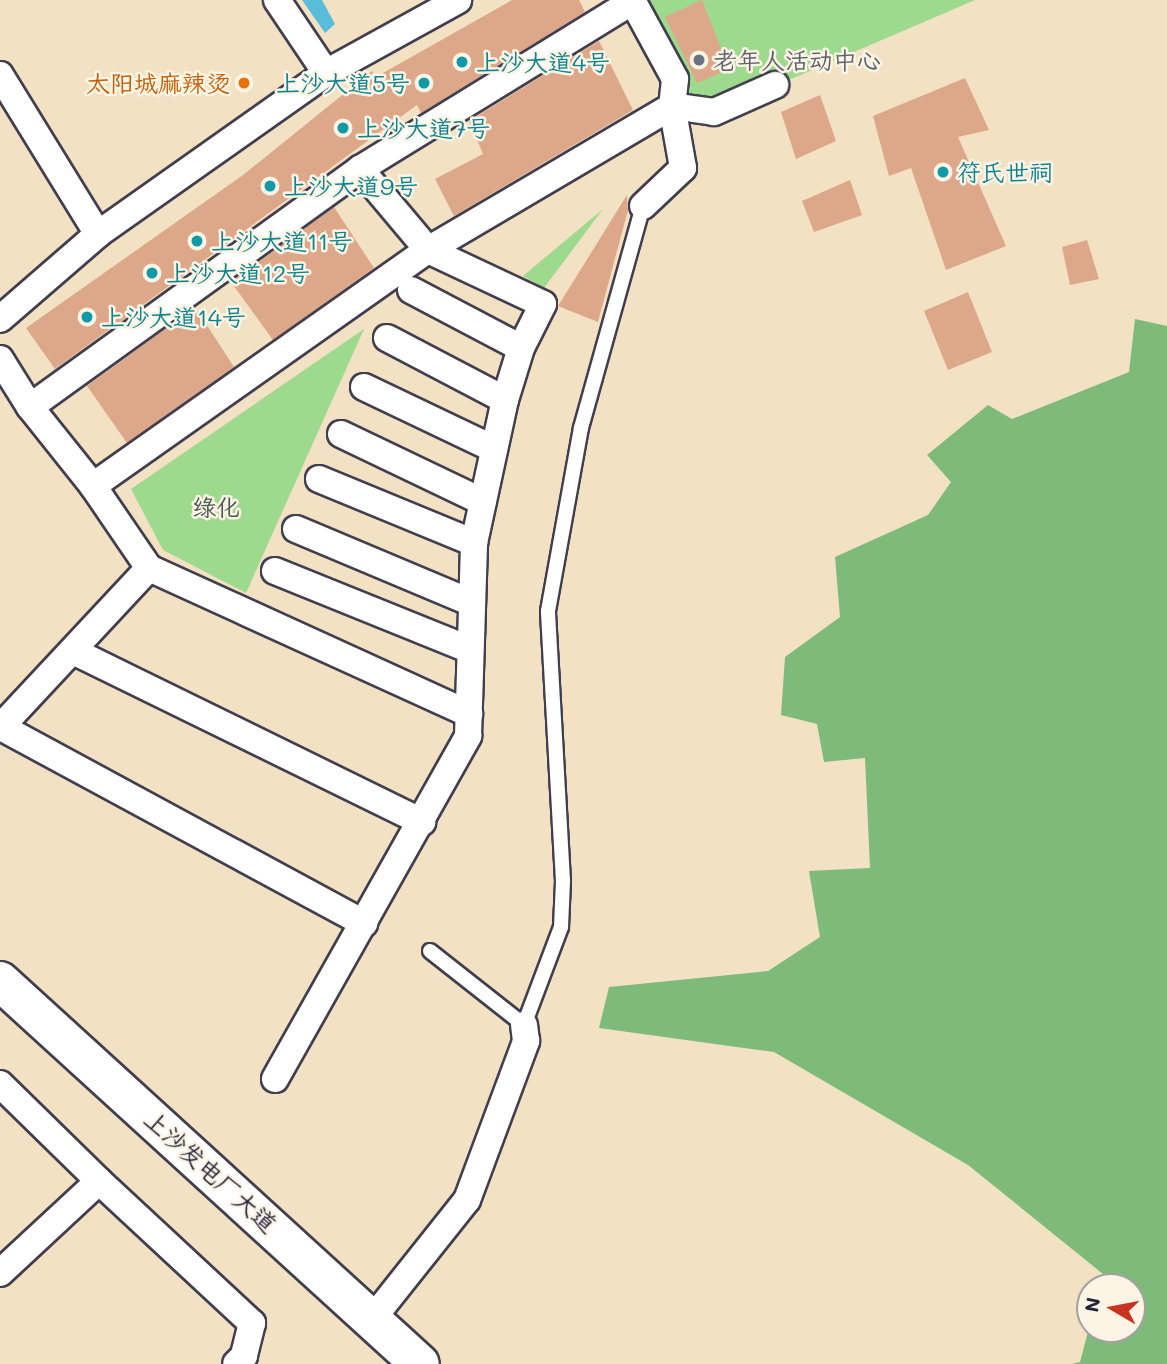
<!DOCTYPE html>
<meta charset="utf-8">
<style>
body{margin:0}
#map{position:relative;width:1167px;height:1364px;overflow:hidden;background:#f3e1c3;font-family:Mali,"LXGW WenKai TC",sans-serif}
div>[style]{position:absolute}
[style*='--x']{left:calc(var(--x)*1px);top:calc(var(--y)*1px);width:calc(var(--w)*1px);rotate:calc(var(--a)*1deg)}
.green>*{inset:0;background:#9eda8e}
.forest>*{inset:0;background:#7eba79}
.water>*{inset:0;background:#59bcd8}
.building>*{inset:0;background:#dda789}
.roads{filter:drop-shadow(2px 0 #413f4f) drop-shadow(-2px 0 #413f4f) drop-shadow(0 2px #413f4f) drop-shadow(0 -2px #413f4f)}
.service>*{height:14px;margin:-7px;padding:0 7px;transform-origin:7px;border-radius:7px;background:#fff}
.minor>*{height:26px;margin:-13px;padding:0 13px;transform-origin:13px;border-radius:13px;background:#fff}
.secondary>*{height:38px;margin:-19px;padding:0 19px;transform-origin:19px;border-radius:19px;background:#fff}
.dots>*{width:19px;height:19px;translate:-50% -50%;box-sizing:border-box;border:4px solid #fcf5e5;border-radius:50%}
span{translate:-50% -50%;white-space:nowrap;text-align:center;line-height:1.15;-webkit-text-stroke:5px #fcf5e5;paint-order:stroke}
.worship-label{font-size:24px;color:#5b616d}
.left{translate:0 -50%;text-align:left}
.culture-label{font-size:24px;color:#0d838f}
.right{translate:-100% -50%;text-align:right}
.food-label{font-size:24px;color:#c56008}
.park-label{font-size:24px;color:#475954}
.street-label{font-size:24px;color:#22223b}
.north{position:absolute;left:1076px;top:1273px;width:70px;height:70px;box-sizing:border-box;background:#fcf5e5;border:2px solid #a5a1a1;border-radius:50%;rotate:280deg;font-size:19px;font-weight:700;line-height:28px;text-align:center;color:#22223b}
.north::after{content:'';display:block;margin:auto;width:24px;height:32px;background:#c8321e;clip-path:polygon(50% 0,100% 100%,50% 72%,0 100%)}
</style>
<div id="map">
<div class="green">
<div style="clip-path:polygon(632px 0,975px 0,714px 112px,672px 106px)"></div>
<div style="clip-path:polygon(603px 209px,544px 288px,523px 276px)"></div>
<div style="clip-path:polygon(364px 329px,246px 593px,163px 550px,131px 489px)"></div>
</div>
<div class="forest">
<div style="clip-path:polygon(1135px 319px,1167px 326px,1167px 1364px,1072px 1364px,1080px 1362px,1090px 1324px,1090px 1329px,1132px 1329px,1132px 1287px,1100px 1287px,1103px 1274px,968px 1165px,774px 1052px,599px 1028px,609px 987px,768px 971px,820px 937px,809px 871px,870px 868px,865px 758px,824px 762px,817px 724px,781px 715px,785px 657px,840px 617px,835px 557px,928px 515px,951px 482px,927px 455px,988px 405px,1012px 419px,1129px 372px)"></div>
</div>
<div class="water">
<div style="clip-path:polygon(302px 0,322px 0,335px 24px,325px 33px)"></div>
</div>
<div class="building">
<div style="clip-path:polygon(512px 0,579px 0,585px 12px,421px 113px,417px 105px,55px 369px,26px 328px,243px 175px,372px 71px,376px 77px)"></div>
<div style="clip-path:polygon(702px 0,729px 69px,697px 83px,665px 17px)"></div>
<div style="clip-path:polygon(599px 41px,633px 110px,454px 216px,435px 179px,483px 154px,469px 121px)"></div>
<div style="clip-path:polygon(965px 78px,989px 130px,958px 137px,1006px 246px,946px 270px,911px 168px,889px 176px,873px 116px)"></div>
<div style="clip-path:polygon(820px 95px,836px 141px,796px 159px,781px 112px)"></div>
<div style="clip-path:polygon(850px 180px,862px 215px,814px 232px,802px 201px)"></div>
<div style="clip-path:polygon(627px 195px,628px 210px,598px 322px,558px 306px)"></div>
<div style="clip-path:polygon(334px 207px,374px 268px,273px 340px,231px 282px)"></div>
<div style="clip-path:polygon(1087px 240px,1099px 279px,1070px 285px,1062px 247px)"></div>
<div style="clip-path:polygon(968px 292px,992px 352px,948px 370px,924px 311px)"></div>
<div style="clip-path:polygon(195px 307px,234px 367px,127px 443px,87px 386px)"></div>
</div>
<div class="roads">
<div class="service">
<div style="--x:430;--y:951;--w:120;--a:38.2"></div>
<div style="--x:524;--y:1025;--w:105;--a:-69.3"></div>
<div style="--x:561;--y:927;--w:46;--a:-87.5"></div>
<div style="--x:563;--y:881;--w:270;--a:-93.2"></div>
<div style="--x:548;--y:611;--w:186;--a:-79.8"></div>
<div style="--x:581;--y:428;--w:230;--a:-74.4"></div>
</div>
<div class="minor">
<div style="--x:277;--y:0;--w:88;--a:56.1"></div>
<div style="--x:632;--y:0;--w:90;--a:61.4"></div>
<div style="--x:675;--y:79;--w:27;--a:96"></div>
<div style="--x:672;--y:106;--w:63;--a:79.9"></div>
<div style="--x:683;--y:168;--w:55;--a:136.5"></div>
<div style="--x:0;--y:75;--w:187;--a:58.4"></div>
<div style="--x:411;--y:290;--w:124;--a:27.8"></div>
<div style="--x:0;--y:319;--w:130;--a:-40.9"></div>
<div style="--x:98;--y:234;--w:279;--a:-35.2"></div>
<div style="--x:326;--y:73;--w:151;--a:-28.9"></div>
<div style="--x:387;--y:338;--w:133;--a:27.7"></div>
<div style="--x:0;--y:359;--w:57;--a:58"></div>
<div style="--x:30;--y:407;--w:101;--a:51.4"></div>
<div style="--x:93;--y:486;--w:99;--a:55.7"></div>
<div style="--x:149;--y:568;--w:219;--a:133"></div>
<div style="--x:364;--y:387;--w:144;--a:25.5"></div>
<div style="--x:30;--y:407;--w:407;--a:-35.8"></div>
<div style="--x:360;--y:169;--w:321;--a:-31.6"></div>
<div style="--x:341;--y:434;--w:157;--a:25.6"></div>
<div style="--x:319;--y:479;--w:168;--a:22.4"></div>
<div style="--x:93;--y:486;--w:410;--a:-35.2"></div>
<div style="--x:428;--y:250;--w:283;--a:-30.5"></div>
<div style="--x:672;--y:106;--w:42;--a:8.1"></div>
<div style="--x:714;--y:112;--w:67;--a:-23.9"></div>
<div style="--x:296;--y:529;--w:189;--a:22.8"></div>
<div style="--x:149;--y:568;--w:352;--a:24.5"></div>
<div style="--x:275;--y:571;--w:208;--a:22"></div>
<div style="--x:73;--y:651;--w:389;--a:26.1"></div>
<div style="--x:1;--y:727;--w:413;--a:28.4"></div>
<div style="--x:275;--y:1079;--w:394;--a:-60.6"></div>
<div style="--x:468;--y:736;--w:193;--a:-88.2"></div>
<div style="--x:474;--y:543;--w:146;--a:-77.8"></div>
<div style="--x:505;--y:400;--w:54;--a:-72.9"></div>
<div style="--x:521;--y:348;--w:49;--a:-63.4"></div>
<div style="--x:543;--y:304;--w:127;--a:-154.8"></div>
<div style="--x:428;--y:250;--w:106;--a:-130"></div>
<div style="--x:0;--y:1084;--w:139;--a:44.4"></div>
<div style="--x:99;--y:1181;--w:135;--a:137.1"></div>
<div style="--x:99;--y:1181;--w:209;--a:42.9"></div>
<div style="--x:252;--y:1323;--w:34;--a:104"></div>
<div style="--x:244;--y:1356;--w:11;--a:135"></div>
<div style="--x:373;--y:1318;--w:151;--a:-51.5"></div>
<div style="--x:467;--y:1200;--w:170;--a:-69.6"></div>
<div style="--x:526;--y:1041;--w:16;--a:-97"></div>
</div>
<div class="secondary">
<div style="--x:0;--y:981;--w:568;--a:42.36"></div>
</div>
</div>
<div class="dots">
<div style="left:699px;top:60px;background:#6b7280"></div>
<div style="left:462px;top:62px;background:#0f9aa8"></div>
<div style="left:244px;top:83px;background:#e8710a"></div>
<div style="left:424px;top:83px;background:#0f9aa8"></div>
<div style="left:343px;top:128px;background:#0f9aa8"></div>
<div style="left:943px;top:172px;background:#0f9aa8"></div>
<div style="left:270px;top:186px;background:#0f9aa8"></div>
<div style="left:197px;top:241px;background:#0f9aa8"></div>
<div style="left:152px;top:273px;background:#0f9aa8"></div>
<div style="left:87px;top:317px;background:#0f9aa8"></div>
</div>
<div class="worship-label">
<span class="left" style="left:713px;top:60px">老年人活动中心</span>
</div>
<div class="culture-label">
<span class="left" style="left:476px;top:62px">上沙大道4号</span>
<span class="right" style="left:410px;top:83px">上沙大道5号</span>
<span class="left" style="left:357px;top:128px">上沙大道7号</span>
<span class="left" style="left:957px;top:172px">符氏世祠</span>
<span class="left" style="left:284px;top:186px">上沙大道9号</span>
<span class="left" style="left:211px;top:241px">上沙大道11号</span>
<span class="left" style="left:166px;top:273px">上沙大道12号</span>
<span class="left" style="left:101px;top:317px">上沙大道14号</span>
</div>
<div class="food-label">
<span class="right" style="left:230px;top:83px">太阳城麻辣烫</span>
</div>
<div class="park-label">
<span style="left:216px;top:507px">绿化</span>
</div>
<div class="street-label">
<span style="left:211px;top:1171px;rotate:42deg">上沙发电厂大道</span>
</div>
<div class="north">N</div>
</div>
